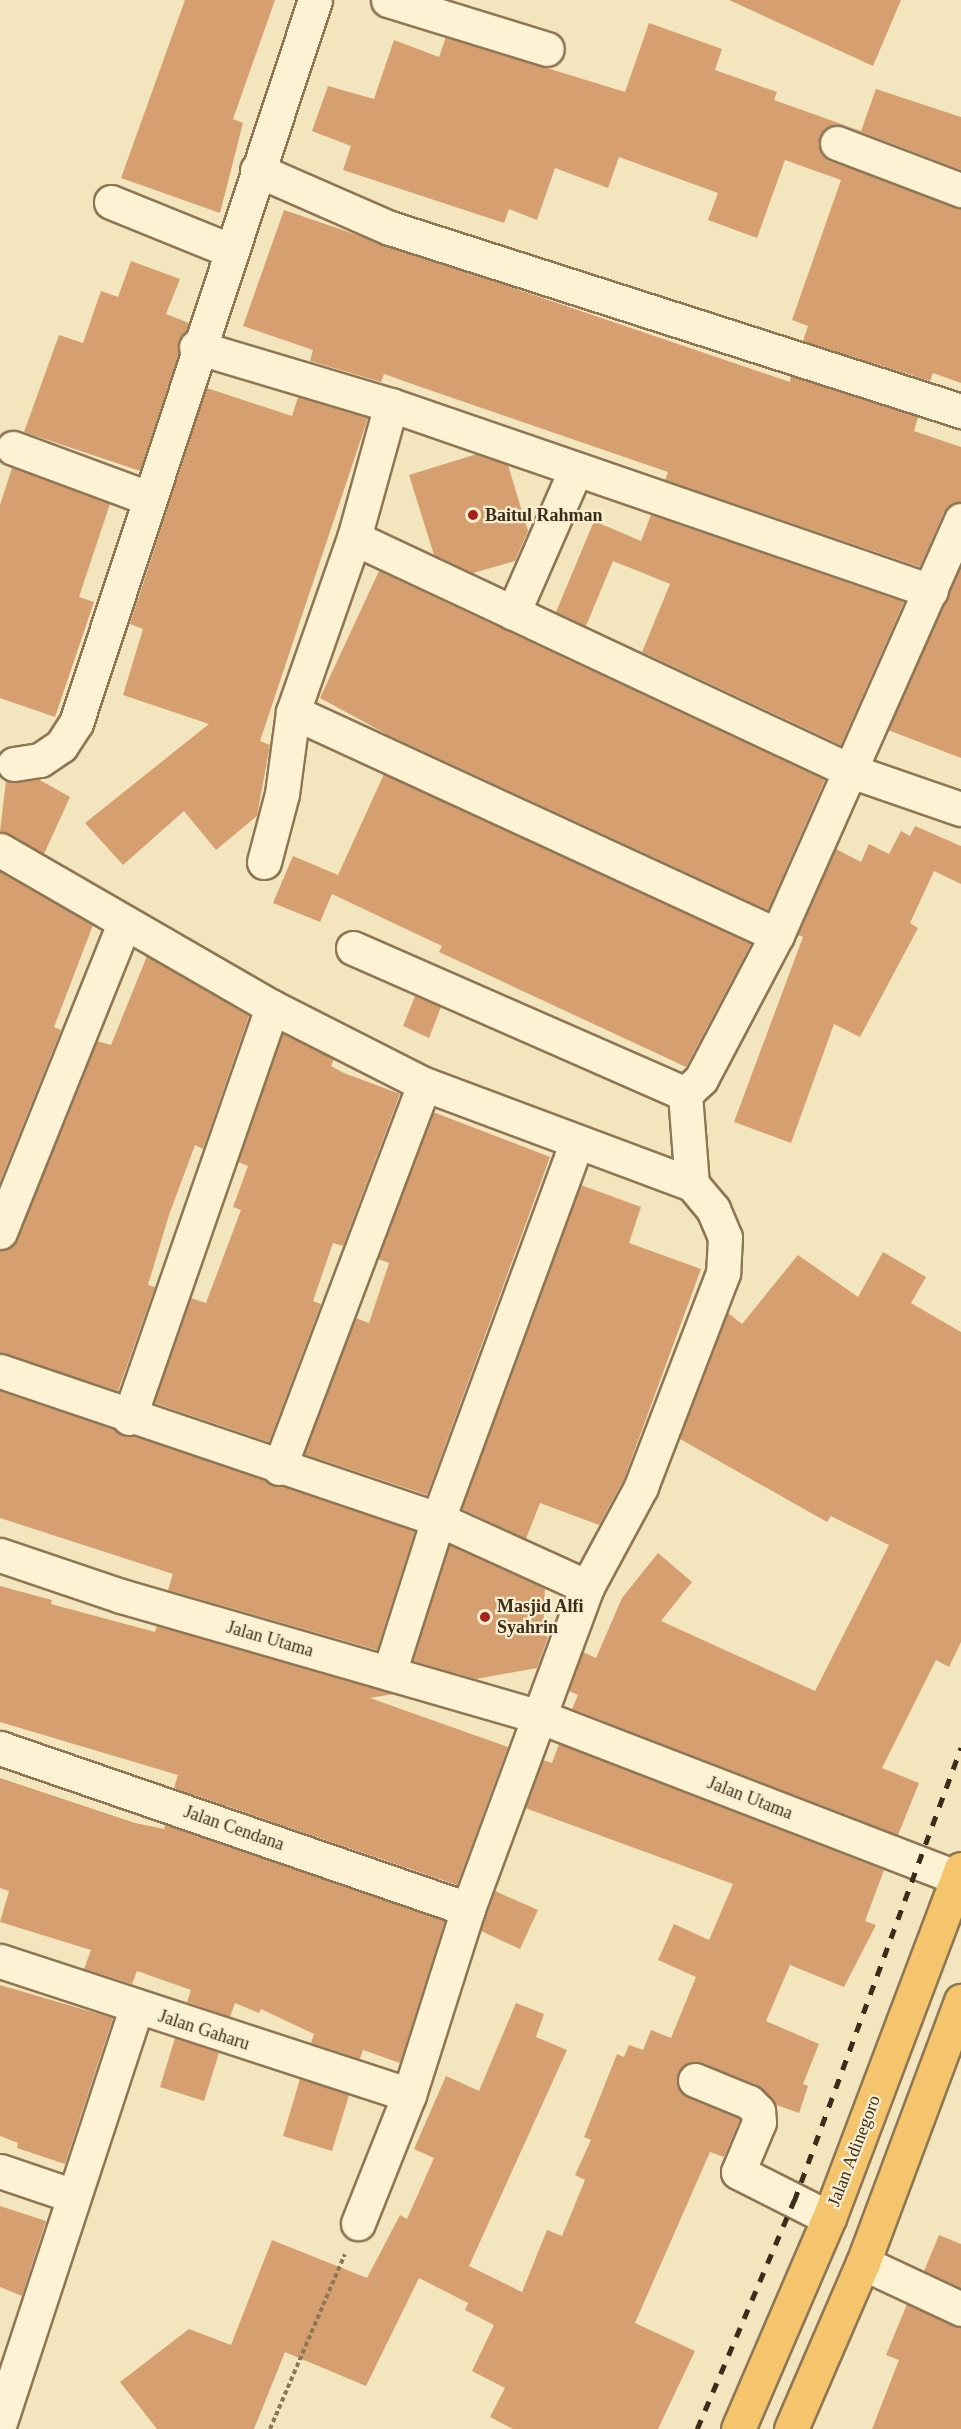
<!DOCTYPE html>
<style>
body{margin:0}
#map{position:relative;width:961px;height:2429px;overflow:hidden;background:#f3e6bf;font-family:"Times New Roman",serif}
div>[style]{position:absolute}
[style*='--x']{left:calc(var(--x)*1px);top:calc(var(--y)*1px);width:calc(var(--w)*1px);rotate:calc(var(--a)*1deg)}
.building>*{inset:0;background:#d69f70}
.path>*{height:4px;margin-top:-2px;transform-origin:0;background:repeating-linear-gradient(90deg,#8e7655 0 4.5px,transparent 0 7.5px)}
.roads{filter:drop-shadow(2px 0 #8e7655) drop-shadow(-2px 0 #8e7655) drop-shadow(0 2px #8e7655) drop-shadow(0 -2px #8e7655)}
.minor>*{height:33px;margin:-16.5px;padding:0 16.5px;transform-origin:16.5px;border-radius:16.5px;background:#fdf2d3}
.trunk>*{height:33px;margin:-16.5px;padding:0 16.5px;transform-origin:16.5px;border-radius:16.5px;background:#f4c56c}
.rail>*{height:4.5px;margin-top:-2.25px;transform-origin:0;background:repeating-linear-gradient(90deg,#3c2d1b 0 10px,transparent 0 20px)}
.dots>*{width:16px;height:16px;translate:-50% -50%;box-sizing:border-box;border:3px solid #f9efd0;border-radius:50%}
span{translate:-50% -50%;white-space:nowrap;text-align:center;line-height:1.15;-webkit-text-stroke:4.5px #f9efd0;paint-order:stroke}
.poi-label{font-size:18px;color:#3c2d1b;font-weight:700}
.left{translate:0 -50%;text-align:left}
.street-label{font-size:18px;color:#3c2d1b}
</style>
<div id="map">
<div class="building">
<div style="clip-path:polygon(185px 0,275px 0,233px 119px,243px 123px,220px 213px,121px 178px)"></div>
<div style="clip-path:polygon(729px 0,901px 0,873px 66px)"></div>
<div style="clip-path:polygon(649px 23px,722px 49px,715px 70px,777px 92px,774px 100px,861px 131px,876px 89px,961px 117px,961px 170px,843px 125px,825px 129px,818px 145px,830px 161px,961px 208px,961px 383px,933px 373px,930px 381px,803px 341px,808px 326px,792px 320px,841px 180px,785px 160px,757px 238px,708px 220px,718px 193px,619px 157px,608px 188px,555px 168px,537px 220px,509px 209px,504px 223px,343px 170px,351px 146px,312px 131px,328px 86px,374px 99px,394px 40px,439px 57px,446px 37px,625px 92px)"></div>
<div style="clip-path:polygon(284px 210px,790px 382px,791px 376px,918px 417px,914px 431px,961px 447px,961px 502px,944px 512px,920px 567px,665px 480px,668px 472px,415px 385px,384px 374px,381px 382px,310px 361px,313px 350px,243px 326px)"></div>
<div style="clip-path:polygon(131px 261px,180px 279px,166px 314px,189px 323px,140px 471px,24px 432px,59px 335px,83px 343px,101px 291px,118px 297px)"></div>
<div style="clip-path:polygon(207px 388px,292px 416px,298px 397px,368px 418px,260px 741px,270px 745px,257px 816px,216px 850px,184px 811px,123px 865px,85px 823px,209px 724px,123px 695px,143px 629px,130px 624px)"></div>
<div style="clip-path:polygon(477px 454px,508px 465px,528px 531px,515px 561px,473px 573px,434px 555px,409px 475px)"></div>
<div style="clip-path:polygon(12px 468px,110px 504px,79px 597px,94px 602px,55px 717px,0 698px,0 505px)"></div>
<div style="clip-path:polygon(651px 515px,904px 602px,841px 745px,642px 652px,670px 584px,613px 561px,586px 626px,556px 612px,594px 521px,641px 541px)"></div>
<div style="clip-path:polygon(961px 566px,961px 758px,888px 730px)"></div>
<div style="clip-path:polygon(379px 571px,825px 780px,768px 910px,388px 735px,320px 698px)"></div>
<div style="clip-path:polygon(384px 774px,751px 944px,686px 1067px,439px 952px,442px 946px,332px 894px,320px 922px,273px 903px,293px 856px,338px 875px)"></div>
<div style="clip-path:polygon(38px 779px,70px 797px,44px 854px,0 831px,6px 781px)"></div>
<div style="clip-path:polygon(915px 826px,961px 846px,961px 884px,934px 871px,910px 923px,918px 928px,860px 1037px,834px 1024px,791px 1143px,734px 1122px,803px 937px,798px 935px,836px 849px,861px 862px,869px 844px,889px 854px,901px 831px,910px 836px)"></div>
<div style="clip-path:polygon(0 872px,93px 925px,54px 1027px,61px 1030px,0 1182px)"></div>
<div style="clip-path:polygon(147px 956px,249px 1016px,203px 1149px,195px 1145px,169px 1215px,148px 1285px,155px 1287px,118px 1391px,0 1353px,0 1250px,17px 1239px,97px 1041px,111px 1045px)"></div>
<div style="clip-path:polygon(415px 996px,441px 1007px,429px 1038px,403px 1026px)"></div>
<div style="clip-path:polygon(283px 1033px,334px 1059px,331px 1066px,344px 1073px,400px 1094px,343px 1246px,333px 1243px,313px 1301px,321px 1304px,269px 1442px,154px 1403px,191px 1298px,206px 1303px,241px 1210px,233px 1207px,248px 1166px,238px 1162px)"></div>
<div style="clip-path:polygon(433px 1112px,550px 1157px,427px 1495px,304px 1454px,356px 1318px,369px 1323px,389px 1263px,378px 1259px)"></div>
<div style="clip-path:polygon(581px 1185px,641px 1207px,629px 1243px,701px 1269px,624px 1479px,599px 1525px,540px 1503px,526px 1539px,462px 1509px)"></div>
<div style="clip-path:polygon(883px 1252px,926px 1277px,911px 1303px,961px 1332px,961px 1642px,949px 1667px,936px 1660px,882px 1768px,919px 1783px,898px 1835px,572px 1709px,578px 1695px,569px 1691px,583px 1652px,596px 1658px,622px 1598px,658px 1553px,692px 1582px,661px 1621px,815px 1691px,889px 1545px,831px 1516px,827px 1522px,680px 1439px,728px 1313px,742px 1324px,798px 1255px,858px 1297px)"></div>
<div style="clip-path:polygon(0 1391px,415px 1531px,377px 1650px,168px 1590px,173px 1574px,0 1518px)"></div>
<div style="clip-path:polygon(449px 1545px,545px 1588px,543px 1635px,548px 1637px,537px 1668px,476px 1679px,413px 1661px)"></div>
<div style="clip-path:polygon(0 1586px,52px 1600px,51px 1604px,155px 1632px,157px 1626px,394px 1694px,370px 1698px,508px 1747px,457px 1885px,174px 1788px,178px 1775px,0 1722px)"></div>
<div style="clip-path:polygon(559px 1744px,884px 1870px,865px 1921px,876px 1925px,844px 1987px,790px 1965px,766px 2021px,819px 2044px,803px 2084px,808px 2086px,799px 2113px,774px 2104px,756px 2085px,702px 2063px,692px 2062px,678px 2072px,681px 2092px,740px 2119px,724px 2157px,710px 2152px,635px 2323px,695px 2351px,658px 2429px,513px 2429px,490px 2417px,505px 2388px,472px 2371px,494px 2325px,465px 2310px,468px 2303px,419px 2278px,366px 2386px,285px 2352px,254px 2429px,157px 2429px,120px 2382px,189px 2329px,231px 2345px,272px 2240px,367px 2278px,400px 2215px,407px 2219px,434px 2158px,414px 2149px,446px 2076px,479px 2091px,516px 2003px,544px 2014px,536px 2037px,567px 2050px,469px 2266px,522px 2292px,547px 2230px,562px 2236px,585px 2180px,575px 2175px,591px 2140px,584px 2137px,617px 2054px,624px 2057px,629px 2045px,643px 2050px,651px 2030px,671px 2038px,696px 1977px,658px 1960px,674px 1924px,709px 1940px,733px 1884px,525px 1808px,543px 1760px,552px 1763px)"></div>
<div style="clip-path:polygon(0 1778px,135px 1823px,164px 1829px,165px 1825px,445px 1921px,400px 2063px,363px 2050px,360px 2059px,311px 2043px,314px 2034px,261px 2009px,259px 2013px,235px 2003px,230px 2017px,187px 2002px,191px 1990px,137px 1971px,132px 1984px,84px 1969px,91px 1950px,0 1922px,9px 1891px,0 1888px)"></div>
<div style="clip-path:polygon(495px 1891px,538px 1910px,520px 1949px,481px 1931px)"></div>
<div style="clip-path:polygon(0 1985px,113px 2018px,65px 2164px,17px 2148px,18px 2143px,0 2136px)"></div>
<div style="clip-path:polygon(175px 2038px,219px 2053px,204px 2101px,160px 2087px)"></div>
<div style="clip-path:polygon(300px 2079px,349px 2095px,332px 2151px,283px 2136px)"></div>
<div style="clip-path:polygon(0 2206px,46px 2221px,22px 2296px,0 2287px)"></div>
<div style="clip-path:polygon(939px 2235px,961px 2244px,961px 2288px,924px 2271px)"></div>
<div style="clip-path:polygon(907px 2304px,961px 2327px,961px 2429px,872px 2429px,899px 2360px,886px 2355px)"></div>
</div>
<div class="path">
<div style="--x:270;--y:2429;--w:190;--a:-66.8"></div>
</div>
<div class="roads">
<div class="minor">
<div style="--x:388;--y:0;--w:166;--a:17.1"></div>
<div style="--x:837;--y:143;--w:133;--a:20.8"></div>
<div style="--x:257;--y:170;--w:145;--a:23.6"></div>
<div style="--x:390;--y:228;--w:600;--a:17.77"></div>
<div style="--x:111;--y:202;--w:127;--a:22.1"></div>
<div style="--x:196;--y:347;--w:203;--a:16.6"></div>
<div style="--x:391;--y:405;--w:571;--a:19.01"></div>
<div style="--x:13;--y:448;--w:144;--a:20.3"></div>
<div style="--x:354;--y:538;--w:549;--a:25.12"></div>
<div style="--x:851;--y:771;--w:116;--a:19.1"></div>
<div style="--x:513;--y:613;--w:157;--a:-66.4"></div>
<div style="--x:293;--y:712;--w:533;--a:24.74"></div>
<div style="--x:14;--y:764;--w:26;--a:-9"></div>
<div style="--x:40;--y:760;--w:25;--a:-34"></div>
<div style="--x:61;--y:746;--w:27;--a:-57"></div>
<div style="--x:76;--y:723;--w:761;--a:-71.71"></div>
<div style="--x:0;--y:850;--w:314;--a:30"></div>
<div style="--x:272;--y:1007;--w:170;--a:26.9"></div>
<div style="--x:424;--y:1084;--w:286;--a:20.5"></div>
<div style="--x:692;--y:1184;--w:33;--a:50"></div>
<div style="--x:713;--y:1209;--w:30;--a:67"></div>
<div style="--x:725;--y:1237;--w:36;--a:93"></div>
<div style="--x:723;--y:1273;--w:229;--a:111"></div>
<div style="--x:641;--y:1487;--w:114;--a:118.4"></div>
<div style="--x:587;--y:1587;--w:343;--a:110.3"></div>
<div style="--x:468;--y:1909;--w:195;--a:107.6"></div>
<div style="--x:409;--y:2095;--w:138;--a:111.7"></div>
<div style="--x:264;--y:862;--w:70;--a:-75.2"></div>
<div style="--x:282;--y:794;--w:83;--a:-82.4"></div>
<div style="--x:293;--y:712;--w:184;--a:-70.7"></div>
<div style="--x:354;--y:538;--w:138;--a:-74.5"></div>
<div style="--x:353;--y:948;--w:363;--a:23.7"></div>
<div style="--x:685;--y:1094;--w:22;--a:-43"></div>
<div style="--x:701;--y:1079;--w:163;--a:-62.2"></div>
<div style="--x:777;--y:935;--w:454;--a:-66.1"></div>
<div style="--x:685;--y:1094;--w:90;--a:85.6"></div>
<div style="--x:0;--y:1232;--w:332;--a:-68.1"></div>
<div style="--x:0;--y:1371;--w:462;--a:18.7"></div>
<div style="--x:438;--y:1519;--w:164;--a:24.5"></div>
<div style="--x:129;--y:1418;--w:435;--a:-70.8"></div>
<div style="--x:279;--y:1468;--w:410;--a:-69.3"></div>
<div style="--x:0;--y:1555;--w:128;--a:18.7"></div>
<div style="--x:121;--y:1596;--w:437;--a:16.1"></div>
<div style="--x:541;--y:1717;--w:447;--a:21.1"></div>
<div style="--x:389;--y:1673;--w:162;--a:-72.3"></div>
<div style="--x:438;--y:1519;--w:401;--a:-69.8"></div>
<div style="--x:0;--y:1748;--w:495;--a:19"></div>
<div style="--x:0;--y:1961;--w:430;--a:18.1"></div>
<div style="--x:695;--y:2080;--w:58;--a:22.2"></div>
<div style="--x:749;--y:2102;--w:13;--a:45"></div>
<div style="--x:758;--y:2111;--w:11;--a:85"></div>
<div style="--x:759;--y:2122;--w:54;--a:112.8"></div>
<div style="--x:738;--y:2172;--w:102;--a:26.8"></div>
<div style="--x:0;--y:2171;--w:75;--a:18.7"></div>
<div style="--x:863;--y:2263;--w:108;--a:25.1"></div>
<div style="--x:0;--y:2422;--w:436;--a:-71.8"></div>
</div>
<div class="trunk">
<div style="--x:738;--y:2429;--w:230;--a:-66.7"></div>
<div style="--x:829;--y:2218;--w:373;--a:-69.3"></div>
<div style="--x:791;--y:2429;--w:181;--a:-66.6"></div>
<div style="--x:863;--y:2263;--w:280;--a:-69.5"></div>
</div>
</div>
<div class="rail">
<div style="--x:697;--y:2429;--w:248;--a:-67"></div>
<div style="--x:794;--y:2201;--w:483;--a:-69.8"></div>
</div>
<div class="dots">
<div style="left:473px;top:515px;background:#a4231e"></div>
<div style="left:485px;top:1617px;background:#a4231e"></div>
</div>
<div class="poi-label">
<span class="left" style="left:485px;top:515px">Baitul Rahman</span>
<span class="left" style="left:497px;top:1617px">Masjid Alfi<br>Syahrin</span>
</div>
<div class="street-label">
<span style="left:270px;top:1639px;rotate:16deg">Jalan Utama</span>
<span style="left:750px;top:1798px;rotate:21deg">Jalan Utama</span>
<span style="left:234px;top:1828px;rotate:19deg">Jalan Cendana</span>
<span style="left:204px;top:2030px;rotate:18deg">Jalan Gaharu</span>
<span style="left:854px;top:2151px;rotate:-69deg">Jalan Adinegoro</span>
</div>
</div>
